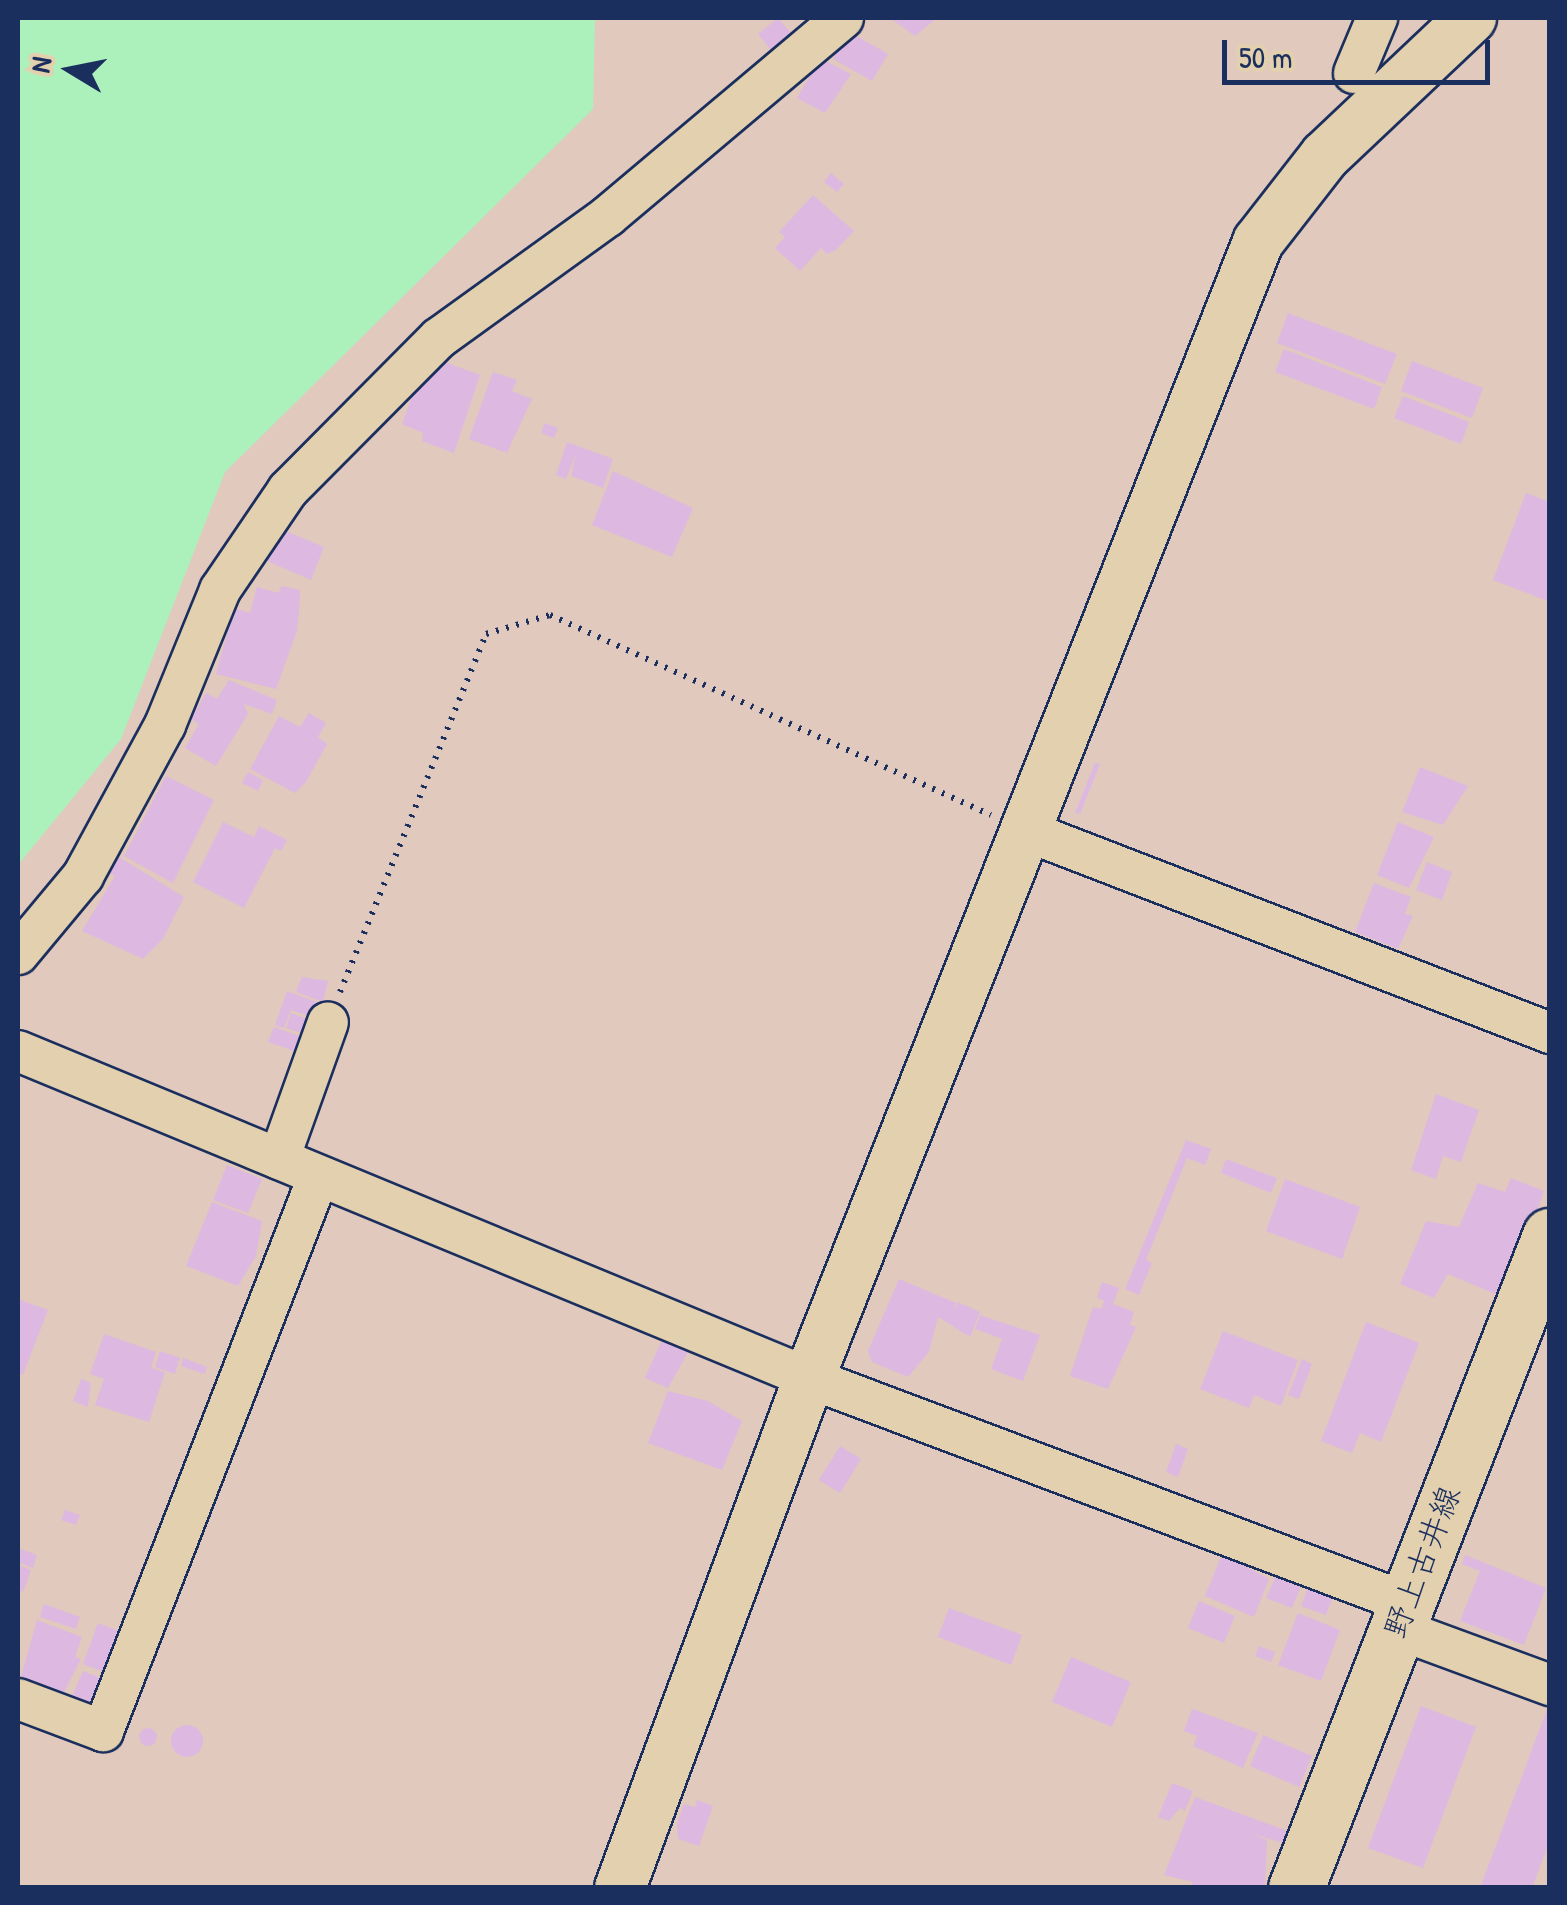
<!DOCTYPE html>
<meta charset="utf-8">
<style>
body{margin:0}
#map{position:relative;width:1567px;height:1905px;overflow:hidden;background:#e1c9bd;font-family:"Patrick Hand","Klee One",sans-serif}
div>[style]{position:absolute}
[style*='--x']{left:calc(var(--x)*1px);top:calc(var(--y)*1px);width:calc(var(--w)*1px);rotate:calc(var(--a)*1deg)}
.green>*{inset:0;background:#acf1bc}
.building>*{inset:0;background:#ddb8e1}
.round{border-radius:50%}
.path>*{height:6px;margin-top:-3px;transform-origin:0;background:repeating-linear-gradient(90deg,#1b2f5e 0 2.5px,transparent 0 10.5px)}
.roads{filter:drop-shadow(2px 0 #1b2f5e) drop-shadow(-2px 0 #1b2f5e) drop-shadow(0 2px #1b2f5e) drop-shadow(0 -2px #1b2f5e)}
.minor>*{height:40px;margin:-20px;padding:0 20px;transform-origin:20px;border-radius:20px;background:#e3d0ae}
.tertiary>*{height:50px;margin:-25px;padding:0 25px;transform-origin:25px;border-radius:25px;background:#e3d0ae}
.secondary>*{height:55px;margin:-27.5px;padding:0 27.5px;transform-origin:27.5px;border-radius:27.5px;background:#e3d0ae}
span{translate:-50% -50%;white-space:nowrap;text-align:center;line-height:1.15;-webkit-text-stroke:8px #e3d0ae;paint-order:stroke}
.street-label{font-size:32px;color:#1b2f5e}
.frame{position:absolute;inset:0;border:20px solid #1b2f5e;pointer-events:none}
.north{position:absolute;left:20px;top:20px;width:100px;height:100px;-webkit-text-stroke:8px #e3d0ae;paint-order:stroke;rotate:280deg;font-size:28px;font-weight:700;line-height:40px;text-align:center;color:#1b2f5e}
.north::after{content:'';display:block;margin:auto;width:35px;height:45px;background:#1b2f5e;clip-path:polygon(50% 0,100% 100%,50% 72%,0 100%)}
.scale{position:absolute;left:1222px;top:40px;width:268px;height:45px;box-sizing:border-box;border:5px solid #1b2f5e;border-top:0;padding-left:12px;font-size:30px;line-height:35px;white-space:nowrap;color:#1b2f5e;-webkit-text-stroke:8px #e3d0ae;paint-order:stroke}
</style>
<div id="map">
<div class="green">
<div style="clip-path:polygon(18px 18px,595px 18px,593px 109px,225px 472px,121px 739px,18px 865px)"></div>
</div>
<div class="building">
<div style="clip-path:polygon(778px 18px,791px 33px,771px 50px,758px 34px)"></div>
<div style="clip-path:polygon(890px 18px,937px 18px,915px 36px)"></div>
<div style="clip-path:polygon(848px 31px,888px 54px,872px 81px,833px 59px)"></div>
<div style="clip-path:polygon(820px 58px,851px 74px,825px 113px,797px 98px)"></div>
<div style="clip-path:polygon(831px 173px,844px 184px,837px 192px,824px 182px)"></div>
<div style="clip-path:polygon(813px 195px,854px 231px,836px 250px,827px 254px,821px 248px,800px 271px,775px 248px,785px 237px,779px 232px)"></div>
<div style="clip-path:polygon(1288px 313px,1397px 354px,1385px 384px,1277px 343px)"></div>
<div style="clip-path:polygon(1284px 349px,1382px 387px,1374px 409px,1275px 372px)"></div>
<div style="clip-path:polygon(428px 356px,480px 375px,454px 453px,422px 441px,423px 433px,402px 424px,413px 393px,401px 383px)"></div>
<div style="clip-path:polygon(1412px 361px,1483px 388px,1472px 418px,1401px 391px)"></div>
<div style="clip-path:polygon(493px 372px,517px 380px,512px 391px,532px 399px,507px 453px,469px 439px)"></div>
<div style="clip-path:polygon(1403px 396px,1469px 422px,1461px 444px,1394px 418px)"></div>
<div style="clip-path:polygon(545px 423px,558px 428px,554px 438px,541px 433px)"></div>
<div style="clip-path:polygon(567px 442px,613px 459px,603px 488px,571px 476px,576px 454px,566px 479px,556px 475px)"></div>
<div style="clip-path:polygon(613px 471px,693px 508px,672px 557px,592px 525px)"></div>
<div style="clip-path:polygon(1526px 493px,1550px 502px,1550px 602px,1493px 580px)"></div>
<div style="clip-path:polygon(271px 525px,324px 547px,311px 580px,249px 553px)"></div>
<div style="clip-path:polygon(281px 586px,300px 590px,300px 598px,297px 631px,276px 689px,216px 674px,234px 608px,250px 613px,257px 587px,279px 593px)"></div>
<div style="clip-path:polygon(229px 680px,277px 700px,272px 714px,244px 704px,248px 714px,216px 766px,185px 748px,199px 724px,191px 719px,206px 693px,217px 699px)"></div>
<div style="clip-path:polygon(309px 713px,326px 723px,318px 737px,327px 744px,306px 782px,295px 793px,250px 769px,279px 716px,300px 727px)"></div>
<div style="clip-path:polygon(1095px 763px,1100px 764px,1080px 814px,1075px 813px)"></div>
<div style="clip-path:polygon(1420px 767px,1468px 786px,1443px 825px,1402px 812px)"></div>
<div style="clip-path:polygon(248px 772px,263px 780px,258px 791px,242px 783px)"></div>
<div style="clip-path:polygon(166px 776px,214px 800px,173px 883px,124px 856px)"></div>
<div style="clip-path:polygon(223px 822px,254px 837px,259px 826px,287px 840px,281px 851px,275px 848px,244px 908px,193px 882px)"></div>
<div style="clip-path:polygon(1398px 822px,1434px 837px,1409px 888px,1377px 875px)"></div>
<div style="clip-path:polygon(119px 857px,184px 897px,163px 939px,143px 959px,82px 931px,115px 876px,109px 873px)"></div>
<div style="clip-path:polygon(1427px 862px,1452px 872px,1442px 900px,1416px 890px)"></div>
<div style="clip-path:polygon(1374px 883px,1411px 897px,1405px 914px,1413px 916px,1398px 949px,1355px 932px)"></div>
<div style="clip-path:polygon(302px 977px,328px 981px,323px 1002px,296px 992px)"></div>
<div style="clip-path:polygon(287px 991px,322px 1004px,317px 1019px,291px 1010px,284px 1028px,275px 1025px)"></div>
<div style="clip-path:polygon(291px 1013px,316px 1022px,310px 1036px,286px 1028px)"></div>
<div style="clip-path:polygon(274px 1027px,308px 1039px,303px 1054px,268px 1042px)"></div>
<div style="clip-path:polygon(1436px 1094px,1479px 1110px,1461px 1162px,1443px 1156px,1436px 1179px,1411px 1170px)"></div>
<div style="clip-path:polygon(1186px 1140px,1211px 1149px,1205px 1165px,1187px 1158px,1146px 1260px,1152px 1263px,1139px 1295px,1125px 1289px)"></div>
<div style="clip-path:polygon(1226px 1159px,1277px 1178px,1271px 1193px,1221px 1173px)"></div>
<div style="clip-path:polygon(227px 1165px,262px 1179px,248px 1213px,213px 1200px)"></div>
<div style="clip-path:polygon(1511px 1178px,1544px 1191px,1507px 1299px,1448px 1274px,1434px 1298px,1400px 1284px,1426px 1221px,1459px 1227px,1478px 1183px,1505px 1192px)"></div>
<div style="clip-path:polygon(1285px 1179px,1360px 1207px,1342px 1259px,1266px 1231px)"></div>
<div style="clip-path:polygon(212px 1202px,262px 1221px,256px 1256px,238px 1286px,186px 1266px)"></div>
<div style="clip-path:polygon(899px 1279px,956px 1303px,953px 1313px,958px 1302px,980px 1312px,970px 1337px,938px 1317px,929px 1352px,908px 1377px,872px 1362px,868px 1351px)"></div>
<div style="clip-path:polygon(1102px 1282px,1119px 1288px,1113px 1304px,1134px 1312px,1130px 1325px,1136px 1327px,1108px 1389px,1070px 1376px,1093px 1307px,1101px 1309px,1104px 1301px,1097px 1298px)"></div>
<div style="clip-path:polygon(18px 1299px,48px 1310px,23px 1375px,18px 1373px)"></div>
<div style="clip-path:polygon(980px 1315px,1040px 1335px,1023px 1381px,991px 1369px,1002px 1339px,975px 1329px)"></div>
<div style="clip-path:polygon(1366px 1322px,1419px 1343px,1381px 1442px,1360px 1433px,1352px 1453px,1321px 1441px)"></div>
<div style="clip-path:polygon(1223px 1331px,1298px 1360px,1281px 1406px,1254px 1395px,1249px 1408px,1200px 1389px)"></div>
<div style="clip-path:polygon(665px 1333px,692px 1345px,668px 1388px,645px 1378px)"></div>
<div style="clip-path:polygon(104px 1334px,156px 1352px,151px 1368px,165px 1372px,149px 1422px,95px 1405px,104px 1379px,90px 1374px)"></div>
<div style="clip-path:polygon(160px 1351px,180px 1358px,175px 1374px,155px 1367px)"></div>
<div style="clip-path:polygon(183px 1358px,207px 1367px,205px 1374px,181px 1366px)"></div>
<div style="clip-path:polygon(1302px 1359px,1312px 1364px,1299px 1399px,1288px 1395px)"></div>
<div style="clip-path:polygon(81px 1379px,91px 1383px,88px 1407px,73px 1401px)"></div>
<div style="clip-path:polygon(668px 1391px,708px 1401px,742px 1421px,722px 1470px,648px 1443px)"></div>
<div style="clip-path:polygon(1176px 1444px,1188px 1449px,1178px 1477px,1166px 1472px)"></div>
<div style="clip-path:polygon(840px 1446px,861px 1459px,840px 1493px,819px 1480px)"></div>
<div style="clip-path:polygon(65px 1510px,80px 1515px,76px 1525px,61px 1520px)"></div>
<div style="clip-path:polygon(18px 1548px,37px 1555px,33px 1568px,18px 1562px)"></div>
<div style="clip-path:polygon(1222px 1554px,1269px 1579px,1254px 1617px,1205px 1596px)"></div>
<div style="clip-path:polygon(1465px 1555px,1546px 1588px,1524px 1645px,1460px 1621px,1480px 1571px,1462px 1564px)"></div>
<div style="clip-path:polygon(20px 1566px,31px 1570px,23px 1592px,18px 1590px)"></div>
<div style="clip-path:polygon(1277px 1573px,1302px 1584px,1292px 1608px,1266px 1598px)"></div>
<div style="clip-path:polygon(1310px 1582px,1335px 1591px,1326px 1615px,1301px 1606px)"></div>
<div style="clip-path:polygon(1199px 1601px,1235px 1616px,1224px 1643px,1188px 1628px)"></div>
<div style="clip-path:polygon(44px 1604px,80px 1617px,76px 1629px,40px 1617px)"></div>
<div style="clip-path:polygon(949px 1608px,1022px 1635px,1011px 1665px,938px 1637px)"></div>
<div style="clip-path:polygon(1298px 1613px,1340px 1630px,1321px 1681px,1278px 1665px)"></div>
<div style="clip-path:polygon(37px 1620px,82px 1637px,75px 1657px,81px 1659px,59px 1702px,18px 1687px)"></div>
<div style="clip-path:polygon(98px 1623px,124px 1633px,109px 1674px,83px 1664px)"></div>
<div style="clip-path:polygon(1259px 1646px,1275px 1652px,1271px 1662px,1255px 1656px)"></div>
<div style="clip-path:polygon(1071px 1657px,1131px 1682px,1112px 1727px,1052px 1702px)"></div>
<div style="clip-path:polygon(83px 1671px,106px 1680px,95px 1708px,71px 1699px)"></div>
<div style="clip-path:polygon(1549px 1704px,1550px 1840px,1532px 1888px,1480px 1888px)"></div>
<div style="clip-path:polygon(1421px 1706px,1476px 1727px,1423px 1868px,1368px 1848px)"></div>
<div style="clip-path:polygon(1192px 1709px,1258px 1733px,1243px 1768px,1193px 1746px,1197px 1736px,1184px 1731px)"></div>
<div class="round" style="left:171px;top:1725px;width:32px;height:32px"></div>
<div class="round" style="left:139px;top:1728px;width:18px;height:18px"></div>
<div style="clip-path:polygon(1263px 1735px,1312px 1756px,1299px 1787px,1250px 1766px)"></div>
<div style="clip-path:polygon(1172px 1783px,1193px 1791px,1185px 1811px,1180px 1808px,1169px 1821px,1158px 1817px)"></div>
<div style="clip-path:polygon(1195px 1797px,1288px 1831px,1283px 1843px,1252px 1834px,1267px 1840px,1265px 1888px,1190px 1888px,1193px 1882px,1164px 1875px)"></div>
<div style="clip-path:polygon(697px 1800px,713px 1806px,699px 1846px,678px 1839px,677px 1824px,684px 1804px,695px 1807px)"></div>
</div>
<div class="path">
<div style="--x:340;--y:992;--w:387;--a:-67.8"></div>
<div style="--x:486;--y:634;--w:67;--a:-16.5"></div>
<div style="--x:550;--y:615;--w:484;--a:24.4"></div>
</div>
<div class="roads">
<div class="minor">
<div style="--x:1354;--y:73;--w:60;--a:-67.3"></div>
<div style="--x:1024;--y:830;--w:564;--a:21.1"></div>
<div style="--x:18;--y:954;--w:102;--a:-50.2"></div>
<div style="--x:83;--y:876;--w:172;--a:-61.5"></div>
<div style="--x:165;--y:725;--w:146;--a:-67.8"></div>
<div style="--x:220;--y:590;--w:121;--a:-55.8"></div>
<div style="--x:288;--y:490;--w:214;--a:-45.2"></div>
<div style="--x:439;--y:338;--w:208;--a:-35.8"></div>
<div style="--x:608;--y:216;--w:307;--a:-40.1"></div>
<div style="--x:18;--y:1051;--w:856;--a:22.46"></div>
<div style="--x:809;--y:1378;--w:637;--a:20.6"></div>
<div style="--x:279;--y:1159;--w:145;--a:-70.3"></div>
<div style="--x:1395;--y:1628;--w:165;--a:20.2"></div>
<div style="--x:18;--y:1699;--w:91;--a:20.6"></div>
<div style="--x:103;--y:1731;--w:591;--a:-68.77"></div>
</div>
<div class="tertiary">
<div style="--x:620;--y:1888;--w:544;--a:-69.67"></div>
<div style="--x:809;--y:1378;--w:1222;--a:-68.43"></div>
<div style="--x:1258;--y:242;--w:109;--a:-52.1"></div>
<div style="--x:1325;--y:156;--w:201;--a:-43.4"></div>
</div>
<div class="secondary">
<div style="--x:1296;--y:1888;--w:700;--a:-68.72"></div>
</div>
</div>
<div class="street-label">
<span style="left:1422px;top:1562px;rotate:-69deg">野上古井線</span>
</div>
<div class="frame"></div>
<div class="north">N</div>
<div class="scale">50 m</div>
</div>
